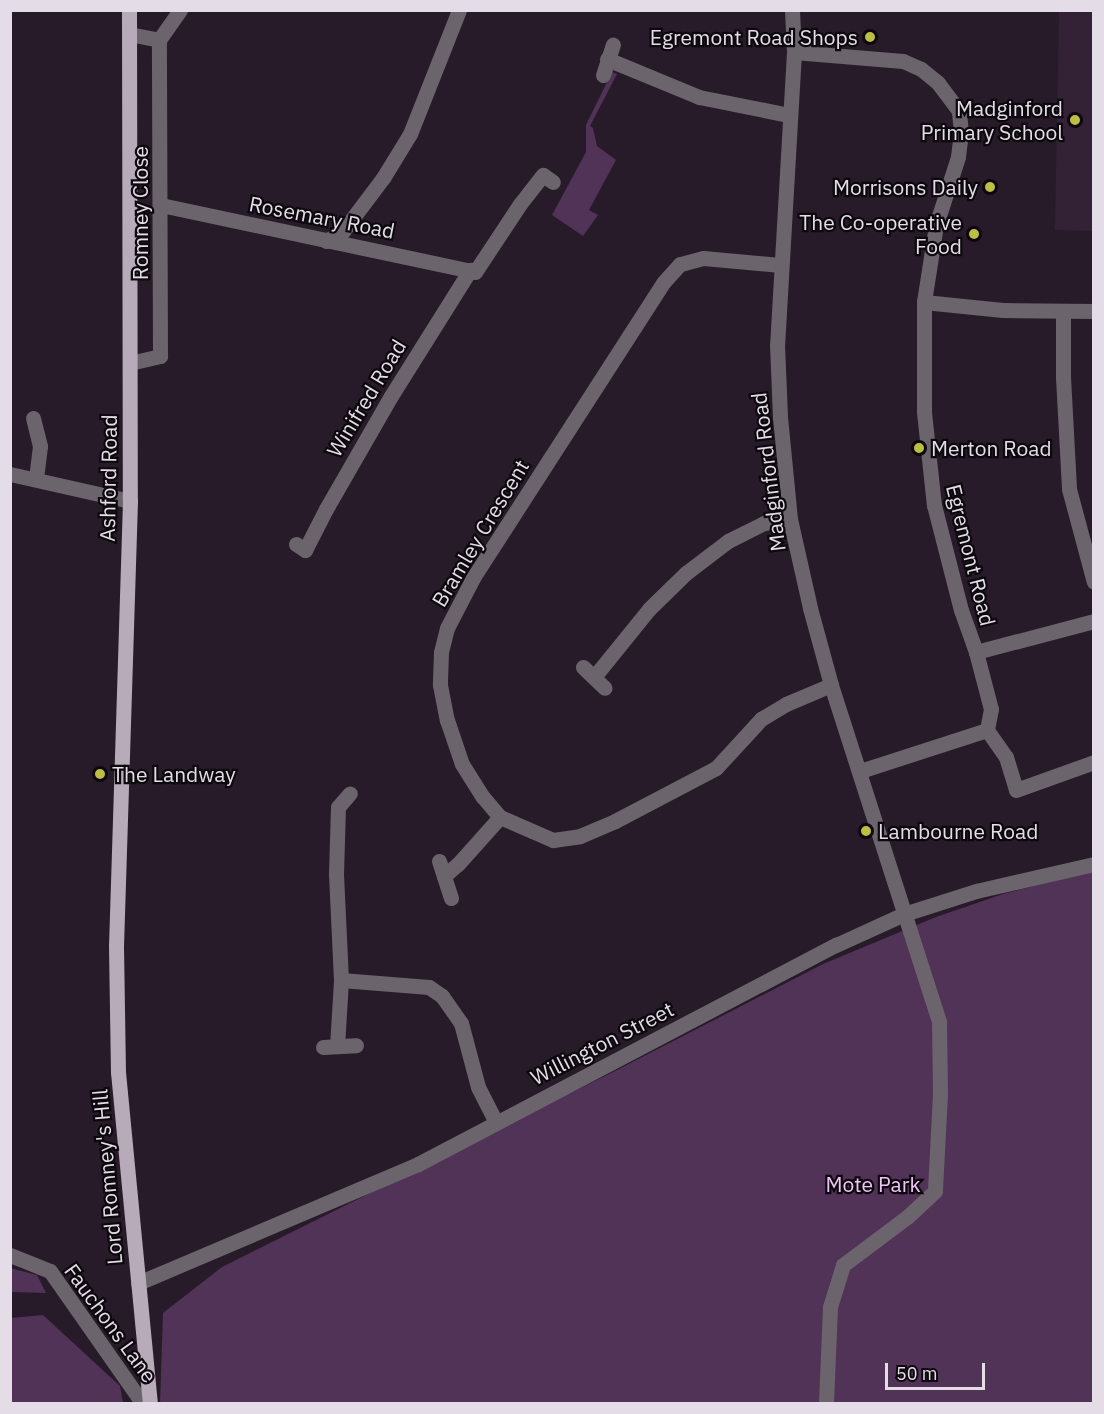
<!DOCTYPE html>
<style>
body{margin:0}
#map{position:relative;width:1104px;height:1414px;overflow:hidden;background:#271b29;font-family:"IBM Plex Sans",sans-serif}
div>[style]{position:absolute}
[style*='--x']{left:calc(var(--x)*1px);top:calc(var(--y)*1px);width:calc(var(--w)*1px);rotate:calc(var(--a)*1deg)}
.built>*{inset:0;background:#332236}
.green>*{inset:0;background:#503356}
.minor>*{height:15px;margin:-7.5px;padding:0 7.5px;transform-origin:7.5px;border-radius:7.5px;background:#6b646c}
.major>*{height:15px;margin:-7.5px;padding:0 7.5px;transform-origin:7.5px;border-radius:7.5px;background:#b7aab9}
.dots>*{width:16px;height:16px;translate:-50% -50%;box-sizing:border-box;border:3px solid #0d080e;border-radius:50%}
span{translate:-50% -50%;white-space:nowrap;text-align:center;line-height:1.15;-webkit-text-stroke:4.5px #0d080e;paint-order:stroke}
.poi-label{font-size:21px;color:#e4dce6}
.right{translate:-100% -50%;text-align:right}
.left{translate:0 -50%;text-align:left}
.street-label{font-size:21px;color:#e4dce6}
.park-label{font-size:21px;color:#eec4f6}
.frame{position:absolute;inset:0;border:12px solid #e4dce6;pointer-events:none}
.scale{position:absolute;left:885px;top:1363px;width:100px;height:27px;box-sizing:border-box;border:3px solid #e4dce6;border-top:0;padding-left:8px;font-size:18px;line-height:21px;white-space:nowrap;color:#e4dce6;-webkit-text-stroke:4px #0d080e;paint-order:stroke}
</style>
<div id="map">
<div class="built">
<div style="clip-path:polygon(1059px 11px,1093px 11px,1093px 231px,1055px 230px)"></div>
</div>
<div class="green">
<div style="clip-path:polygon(612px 72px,617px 74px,590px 126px,593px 128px,597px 146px,616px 160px,589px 210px,598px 215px,583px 236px,552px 215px,586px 152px,586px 125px)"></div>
<div style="clip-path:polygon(1093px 871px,1093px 1403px,160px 1404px,163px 1313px,222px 1267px,615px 1071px,823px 964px,936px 917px,1003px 894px)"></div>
<div style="clip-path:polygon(10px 1268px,37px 1275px,46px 1293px,11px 1292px)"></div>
<div style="clip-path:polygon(43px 1315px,120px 1386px,123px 1403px,11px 1403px,11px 1318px)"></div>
</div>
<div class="minor">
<div style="--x:792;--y:10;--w:42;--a:87.3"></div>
<div style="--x:794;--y:52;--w:293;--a:93.3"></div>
<div style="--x:777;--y:345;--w:72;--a:87.6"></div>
<div style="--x:780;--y:417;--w:102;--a:84.4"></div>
<div style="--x:790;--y:519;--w:91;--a:77.3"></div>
<div style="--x:810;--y:608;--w:80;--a:74.7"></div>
<div style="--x:831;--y:685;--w:354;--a:72.2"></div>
<div style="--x:939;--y:1022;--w:72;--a:89.2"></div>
<div style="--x:940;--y:1094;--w:97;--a:93"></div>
<div style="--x:935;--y:1191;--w:38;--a:137"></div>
<div style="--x:907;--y:1217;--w:80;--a:143.1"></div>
<div style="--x:843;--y:1265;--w:44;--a:107.2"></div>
<div style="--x:830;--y:1307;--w:97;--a:92.4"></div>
<div style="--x:129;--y:34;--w:31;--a:11"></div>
<div style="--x:794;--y:52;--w:109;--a:4.7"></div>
<div style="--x:903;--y:61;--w:20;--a:24"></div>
<div style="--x:921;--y:69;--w:22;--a:39"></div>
<div style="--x:938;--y:83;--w:35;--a:53"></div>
<div style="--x:959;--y:111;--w:21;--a:85"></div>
<div style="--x:961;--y:132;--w:25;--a:97"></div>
<div style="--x:958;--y:157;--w:71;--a:107.9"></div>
<div style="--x:936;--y:225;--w:78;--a:98.9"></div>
<div style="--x:924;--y:302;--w:110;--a:90"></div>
<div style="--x:924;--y:412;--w:94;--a:83.9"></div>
<div style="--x:934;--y:505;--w:108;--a:75.6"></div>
<div style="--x:961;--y:610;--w:45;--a:70.3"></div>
<div style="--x:976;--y:652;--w:59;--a:75.3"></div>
<div style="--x:991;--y:709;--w:21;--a:101"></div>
<div style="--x:607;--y:59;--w:100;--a:22.4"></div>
<div style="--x:699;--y:97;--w:92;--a:11.3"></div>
<div style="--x:603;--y:75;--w:32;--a:-72"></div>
<div style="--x:161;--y:205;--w:321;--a:12"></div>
<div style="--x:475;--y:272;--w:82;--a:-56.5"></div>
<div style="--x:520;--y:204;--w:37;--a:-52"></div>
<div style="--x:543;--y:175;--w:12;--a:35"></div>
<div style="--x:326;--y:241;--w:20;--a:-30"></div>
<div style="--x:343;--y:231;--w:66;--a:-53"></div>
<div style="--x:383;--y:178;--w:52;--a:-58.5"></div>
<div style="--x:410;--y:134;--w:133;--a:-68.4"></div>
<div style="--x:780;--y:265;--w:77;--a:-174.8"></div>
<div style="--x:703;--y:258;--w:24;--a:165"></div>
<div style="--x:680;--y:264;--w:25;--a:132"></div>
<div style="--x:663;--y:283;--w:351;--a:122.8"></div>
<div style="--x:473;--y:578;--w:56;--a:117.5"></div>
<div style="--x:447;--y:628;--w:25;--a:104"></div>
<div style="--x:441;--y:652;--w:33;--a:92"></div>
<div style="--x:440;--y:685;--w:36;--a:79"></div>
<div style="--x:447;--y:720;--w:46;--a:71.2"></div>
<div style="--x:462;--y:764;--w:39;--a:58"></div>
<div style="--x:483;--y:797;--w:26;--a:50"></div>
<div style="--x:500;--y:817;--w:58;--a:23.5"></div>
<div style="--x:553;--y:840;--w:27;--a:-8"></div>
<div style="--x:580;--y:836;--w:38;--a:-23"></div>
<div style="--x:615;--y:821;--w:114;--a:-27.7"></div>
<div style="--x:716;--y:768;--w:67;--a:-47.4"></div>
<div style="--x:761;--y:719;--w:29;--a:-31"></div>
<div style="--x:786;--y:704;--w:49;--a:-22.9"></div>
<div style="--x:924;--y:302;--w:79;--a:5.8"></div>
<div style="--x:1003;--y:310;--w:91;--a:0.6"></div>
<div style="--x:1063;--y:311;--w:66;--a:90"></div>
<div style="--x:1063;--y:377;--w:112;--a:86.9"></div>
<div style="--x:1069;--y:489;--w:96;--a:75"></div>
<div style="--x:130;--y:363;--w:31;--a:-13"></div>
<div style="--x:160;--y:356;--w:316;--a:-90.2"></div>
<div style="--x:159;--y:40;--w:37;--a:-55"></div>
<div style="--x:33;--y:418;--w:29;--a:76"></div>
<div style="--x:40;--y:446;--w:32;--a:97"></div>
<div style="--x:10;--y:474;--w:123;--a:12.7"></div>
<div style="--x:296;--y:544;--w:11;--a:34"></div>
<div style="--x:305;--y:550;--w:46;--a:-62.9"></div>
<div style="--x:326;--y:509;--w:130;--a:-60.1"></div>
<div style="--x:391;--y:396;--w:149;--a:-57.9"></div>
<div style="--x:976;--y:652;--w:122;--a:-14.7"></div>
<div style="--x:583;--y:667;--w:30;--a:44"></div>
<div style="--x:594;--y:677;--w:87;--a:-51"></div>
<div style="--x:649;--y:609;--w:52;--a:-44.2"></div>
<div style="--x:686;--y:573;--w:53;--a:-37.3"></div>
<div style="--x:728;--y:541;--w:40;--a:-26.6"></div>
<div style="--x:764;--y:523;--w:26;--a:-9"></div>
<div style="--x:987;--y:730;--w:33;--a:55"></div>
<div style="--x:1006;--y:757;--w:34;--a:73"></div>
<div style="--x:1016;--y:790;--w:83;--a:-19.7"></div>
<div style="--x:860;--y:771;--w:133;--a:-17.9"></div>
<div style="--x:439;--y:861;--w:39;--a:72"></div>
<div style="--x:444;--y:876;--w:18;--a:-41"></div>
<div style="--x:458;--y:864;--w:63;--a:-48.2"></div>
<div style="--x:341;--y:980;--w:88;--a:4.5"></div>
<div style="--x:429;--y:987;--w:16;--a:35"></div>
<div style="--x:442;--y:996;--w:33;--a:55"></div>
<div style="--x:461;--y:1023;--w:66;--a:75.1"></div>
<div style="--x:478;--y:1087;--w:39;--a:63"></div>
<div style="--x:337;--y:1046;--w:66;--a:-86.5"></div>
<div style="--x:341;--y:980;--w:106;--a:-92.7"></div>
<div style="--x:336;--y:874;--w:67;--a:-88.3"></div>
<div style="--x:338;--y:807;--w:18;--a:-49"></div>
<div style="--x:323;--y:1047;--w:33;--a:-3"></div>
<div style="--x:10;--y:1255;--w:43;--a:21.8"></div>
<div style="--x:50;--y:1271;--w:162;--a:55"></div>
<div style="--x:138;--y:1283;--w:304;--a:-23"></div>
<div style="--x:418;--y:1164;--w:472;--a:-27.7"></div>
<div style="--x:836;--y:945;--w:75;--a:-24.5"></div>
<div style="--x:904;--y:914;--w:76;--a:-17.7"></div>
<div style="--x:976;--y:891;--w:121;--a:-12.9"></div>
</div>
<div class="major">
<div style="--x:129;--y:10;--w:491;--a:89.9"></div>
<div style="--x:130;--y:501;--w:445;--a:91.8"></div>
<div style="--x:116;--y:946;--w:126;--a:89.1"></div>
<div style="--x:118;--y:1072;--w:334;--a:84.5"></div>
</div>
<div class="dots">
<div style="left:870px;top:37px;background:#bcbf44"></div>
<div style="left:1075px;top:120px;background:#bcbf44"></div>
<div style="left:990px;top:187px;background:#bcbf44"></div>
<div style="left:974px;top:234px;background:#bcbf44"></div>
<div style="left:919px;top:448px;background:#bcbf44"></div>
<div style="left:100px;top:774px;background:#bcbf44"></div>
<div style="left:866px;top:831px;background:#bcbf44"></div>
</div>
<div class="poi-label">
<span class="right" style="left:858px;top:37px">Egremont Road Shops</span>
<span class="right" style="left:1063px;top:120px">Madginford<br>Primary School</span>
<span class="right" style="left:978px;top:187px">Morrisons Daily</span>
<span class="right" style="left:962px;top:234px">The Co-operative<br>Food</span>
<span class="left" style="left:931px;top:448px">Merton Road</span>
<span class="left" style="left:112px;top:774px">The Landway</span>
<span class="left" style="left:878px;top:831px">Lambourne Road</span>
</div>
<div class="street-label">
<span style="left:140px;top:213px;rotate:-90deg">Romney Close</span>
<span style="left:322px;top:217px;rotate:11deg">Rosemary Road</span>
<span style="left:366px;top:398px;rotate:-59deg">Winifred Road</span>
<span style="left:768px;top:472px;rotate:-97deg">Madginford Road</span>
<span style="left:108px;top:478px;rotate:-89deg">Ashford Road</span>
<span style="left:480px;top:533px;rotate:-59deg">Bramley Crescent</span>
<span style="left:971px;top:555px;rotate:76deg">Egremont Road</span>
<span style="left:602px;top:1043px;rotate:-27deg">Willington Street</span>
<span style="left:107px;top:1177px;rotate:-95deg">Lord Romney's Hill</span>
<span style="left:111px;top:1323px;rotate:54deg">Fauchons Lane</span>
</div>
<div class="park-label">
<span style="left:873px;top:1184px">Mote Park</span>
</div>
<div class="frame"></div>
<div class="scale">50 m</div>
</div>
